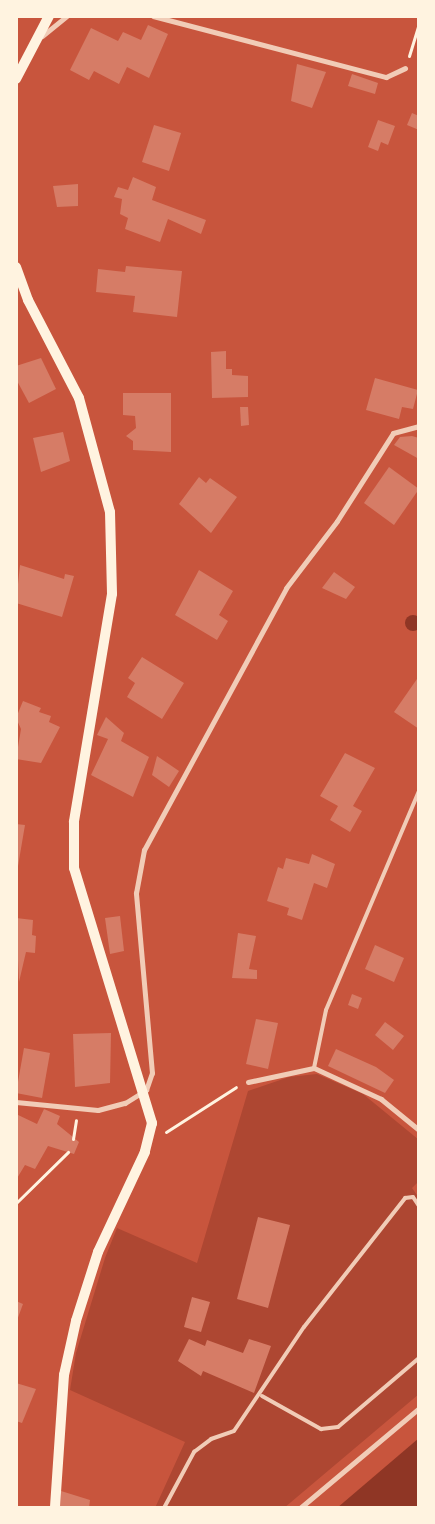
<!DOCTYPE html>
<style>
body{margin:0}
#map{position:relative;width:435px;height:1524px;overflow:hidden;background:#c8553d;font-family:"Titillium Web",sans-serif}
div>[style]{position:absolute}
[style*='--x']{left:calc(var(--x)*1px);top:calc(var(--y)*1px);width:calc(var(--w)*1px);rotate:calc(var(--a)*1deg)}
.green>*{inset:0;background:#ae4732}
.water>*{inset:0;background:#8f3625}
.round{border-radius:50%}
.building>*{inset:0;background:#d67c66}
.path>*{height:3px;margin:-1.5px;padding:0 1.5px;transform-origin:1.5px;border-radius:1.5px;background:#fff3e0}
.service>*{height:4px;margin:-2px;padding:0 2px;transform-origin:2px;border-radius:2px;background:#f1ccb7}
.minor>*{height:5px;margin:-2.5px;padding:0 2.5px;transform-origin:2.5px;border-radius:2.5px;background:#f1ccb7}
.secondary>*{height:10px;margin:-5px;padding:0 5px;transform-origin:5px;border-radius:5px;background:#fff3e0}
span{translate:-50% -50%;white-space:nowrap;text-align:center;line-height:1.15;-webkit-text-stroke:5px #fff3e0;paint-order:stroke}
.frame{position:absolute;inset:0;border:18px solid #fff3e0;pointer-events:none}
</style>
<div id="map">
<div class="green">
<div style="clip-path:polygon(317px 1074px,363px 1094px,419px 1140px,419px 1181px,412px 1188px,419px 1198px,419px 1394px,284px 1508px,155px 1508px,185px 1442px,70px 1390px,76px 1353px,105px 1258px,117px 1228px,197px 1263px,248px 1091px,289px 1077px)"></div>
</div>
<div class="water">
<div class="round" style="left:405px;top:615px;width:16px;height:16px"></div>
<div style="clip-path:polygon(419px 1438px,419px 1508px,337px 1508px)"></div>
</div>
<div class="building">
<div style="clip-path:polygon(148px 25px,168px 34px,149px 78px,127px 67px,119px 84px,94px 71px,89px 80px,70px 70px,91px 28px,118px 41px,123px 32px,141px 40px)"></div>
<div style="clip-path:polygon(297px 64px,326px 72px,312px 108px,291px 101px)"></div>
<div style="clip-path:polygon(352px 74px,378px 83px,375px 94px,348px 86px)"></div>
<div style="clip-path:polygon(412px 113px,419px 116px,419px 130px,407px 125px)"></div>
<div style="clip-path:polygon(378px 120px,395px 126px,388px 145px,381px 142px,378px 151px,368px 147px)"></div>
<div style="clip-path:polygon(154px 125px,181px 133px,169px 171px,142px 162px)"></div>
<div style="clip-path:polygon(133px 177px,156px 187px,152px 200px,206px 220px,201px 234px,168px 219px,160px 242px,125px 229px,128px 218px,120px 214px,122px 199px,114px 197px,118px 187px,128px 190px)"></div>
<div style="clip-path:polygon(78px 184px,78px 206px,57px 207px,53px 186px)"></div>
<div style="clip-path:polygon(126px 266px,182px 271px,177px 317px,133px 312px,135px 296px,96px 292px,98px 269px,125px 272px)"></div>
<div style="clip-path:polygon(226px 351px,226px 369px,232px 369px,232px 375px,248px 376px,248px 397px,212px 398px,211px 352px)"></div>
<div style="clip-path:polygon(41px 358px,56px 389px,29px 403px,16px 379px,16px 366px)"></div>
<div style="clip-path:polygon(375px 378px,418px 390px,413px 409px,402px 407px,399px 419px,366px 410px)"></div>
<div style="clip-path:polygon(123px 393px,171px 393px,171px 452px,133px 450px,133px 441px,126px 436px,136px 428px,135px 416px,123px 415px)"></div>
<div style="clip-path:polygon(240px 407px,248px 407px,249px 425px,241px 426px)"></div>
<div style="clip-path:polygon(63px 432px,70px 461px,41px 472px,33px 438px)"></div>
<div style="clip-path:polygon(412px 436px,419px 438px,419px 459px,394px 445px,400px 437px)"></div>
<div style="clip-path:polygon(389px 467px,419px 489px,394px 525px,364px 503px)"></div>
<div style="clip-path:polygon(199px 477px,206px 483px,210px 478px,237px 497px,211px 533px,179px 504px)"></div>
<div style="clip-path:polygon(20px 565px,64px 579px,65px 574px,74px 576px,62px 617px,16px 603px)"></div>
<div style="clip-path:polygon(199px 570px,233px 591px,219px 615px,228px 621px,217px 640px,175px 615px)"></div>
<div style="clip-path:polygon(334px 572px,355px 587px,346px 599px,322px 588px)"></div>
<div style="clip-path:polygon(142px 657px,184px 683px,162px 719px,127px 697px,135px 683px,128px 678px)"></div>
<div style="clip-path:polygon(417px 679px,419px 680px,419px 729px,394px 712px)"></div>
<div style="clip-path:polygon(23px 701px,41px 708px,39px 712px,51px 716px,49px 722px,60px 727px,41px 763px,16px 759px,21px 729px,16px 718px)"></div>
<div style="clip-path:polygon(106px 717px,124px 733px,121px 741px,149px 757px,133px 797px,91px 775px,108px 739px,97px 735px)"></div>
<div style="clip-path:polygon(345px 753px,375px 768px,353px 806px,362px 811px,350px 832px,330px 820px,338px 806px,320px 796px)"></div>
<div style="clip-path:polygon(157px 756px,179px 771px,169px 787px,152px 775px)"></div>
<div style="clip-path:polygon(16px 824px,25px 825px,17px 872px,16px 872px)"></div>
<div style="clip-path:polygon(312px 854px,335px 864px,327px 888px,314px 883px,302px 920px,287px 915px,289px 908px,267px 901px,278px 867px,283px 869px,286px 858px,309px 864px)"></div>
<div style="clip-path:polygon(120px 916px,124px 951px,110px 954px,105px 918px)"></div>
<div style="clip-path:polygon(16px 918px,33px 920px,32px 935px,36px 936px,35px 953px,26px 952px,19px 982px)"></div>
<div style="clip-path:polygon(238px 933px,256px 936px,249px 969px,257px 970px,257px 979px,232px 978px)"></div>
<div style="clip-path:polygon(375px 945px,404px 958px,394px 982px,365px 969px)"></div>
<div style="clip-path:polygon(352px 994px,362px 998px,358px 1009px,348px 1005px)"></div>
<div style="clip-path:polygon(256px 1019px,278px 1023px,268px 1069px,246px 1064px)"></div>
<div style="clip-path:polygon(385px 1022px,404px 1036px,393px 1050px,375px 1035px)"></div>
<div style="clip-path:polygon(111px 1033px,110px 1083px,75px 1087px,73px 1034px)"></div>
<div style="clip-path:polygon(24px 1048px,50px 1053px,42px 1098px,16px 1093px)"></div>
<div style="clip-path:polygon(336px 1049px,376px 1067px,394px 1080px,385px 1093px,328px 1066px)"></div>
<div style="clip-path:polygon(44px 1109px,60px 1116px,57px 1124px,79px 1142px,74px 1154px,48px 1146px,35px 1169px,25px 1165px,16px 1180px,16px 1114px,37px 1124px)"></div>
<div style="clip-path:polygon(258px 1217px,290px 1225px,268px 1308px,237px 1299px)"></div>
<div style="clip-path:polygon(192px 1297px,210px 1302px,201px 1332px,184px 1327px)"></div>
<div style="clip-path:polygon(16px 1301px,23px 1304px,16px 1323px)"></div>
<div style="clip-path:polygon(189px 1339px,205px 1346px,207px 1340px,243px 1353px,249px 1339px,271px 1346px,254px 1393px,203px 1371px,201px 1376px,178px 1361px)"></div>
<div style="clip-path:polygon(16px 1383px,36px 1389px,22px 1423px,16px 1421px)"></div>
<div style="clip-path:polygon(61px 1491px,90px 1500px,89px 1508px,60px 1508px)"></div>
</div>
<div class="path">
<div style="--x:409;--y:56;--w:34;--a:-73"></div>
<div style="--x:166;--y:1132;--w:83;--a:-32.7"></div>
<div style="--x:73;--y:1139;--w:19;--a:-81"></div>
<div style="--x:16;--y:1203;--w:73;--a:-44.4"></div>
</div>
<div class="service">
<div style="--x:314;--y:1068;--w:59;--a:-78.3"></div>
<div style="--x:326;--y:1010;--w:238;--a:-67"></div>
<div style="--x:262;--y:1396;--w:68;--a:29.2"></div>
<div style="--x:321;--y:1429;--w:17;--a:-7"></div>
<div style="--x:338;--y:1427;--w:106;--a:-40.4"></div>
<div style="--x:164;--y:1508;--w:64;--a:-61.8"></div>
<div style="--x:194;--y:1452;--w:21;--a:-37"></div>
<div style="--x:211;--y:1439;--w:24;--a:-19"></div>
<div style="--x:234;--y:1431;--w:125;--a:-56.1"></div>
<div style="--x:304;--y:1327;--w:164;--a:-51.9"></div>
<div style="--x:405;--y:1198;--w:8;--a:-7"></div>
<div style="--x:413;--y:1197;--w:11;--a:56"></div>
</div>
<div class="minor">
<div style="--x:153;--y:16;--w:241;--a:14.7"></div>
<div style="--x:386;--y:77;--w:21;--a:-25"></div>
<div style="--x:42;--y:36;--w:32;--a:-39"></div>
<div style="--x:248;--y:1082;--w:67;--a:-12"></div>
<div style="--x:314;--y:1068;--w:74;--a:24.8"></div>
<div style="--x:381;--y:1099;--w:49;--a:39.2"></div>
<div style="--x:16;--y:1102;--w:82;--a:5.6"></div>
<div style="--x:98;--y:1110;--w:28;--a:-15"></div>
<div style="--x:125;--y:1103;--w:25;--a:-32"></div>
<div style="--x:146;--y:1090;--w:18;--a:-71"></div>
<div style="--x:152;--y:1073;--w:181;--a:-95.1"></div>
<div style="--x:136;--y:893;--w:44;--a:-79.5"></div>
<div style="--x:144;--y:850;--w:298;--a:-61.5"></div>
<div style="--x:286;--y:588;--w:84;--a:-52.7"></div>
<div style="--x:337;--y:521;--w:104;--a:-57.5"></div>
<div style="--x:393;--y:433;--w:27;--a:-15"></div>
<div style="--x:300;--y:1508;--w:155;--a:-40"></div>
</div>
<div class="secondary">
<div style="--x:16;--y:79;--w:71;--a:-62.4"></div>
<div style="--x:16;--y:267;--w:35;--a:70"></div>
<div style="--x:28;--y:300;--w:110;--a:62.5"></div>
<div style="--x:79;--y:398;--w:118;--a:74.8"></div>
<div style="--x:110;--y:512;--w:82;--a:88.6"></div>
<div style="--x:112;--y:594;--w:231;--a:99.5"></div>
<div style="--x:74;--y:822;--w:46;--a:90"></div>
<div style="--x:74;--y:868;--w:267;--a:73"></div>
<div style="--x:152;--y:1123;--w:30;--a:104"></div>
<div style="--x:145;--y:1152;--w:110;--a:115.2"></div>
<div style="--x:98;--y:1252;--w:72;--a:107.7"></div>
<div style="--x:76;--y:1321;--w:55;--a:102.5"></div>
<div style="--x:64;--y:1375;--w:133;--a:93.9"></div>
</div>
<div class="frame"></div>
</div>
